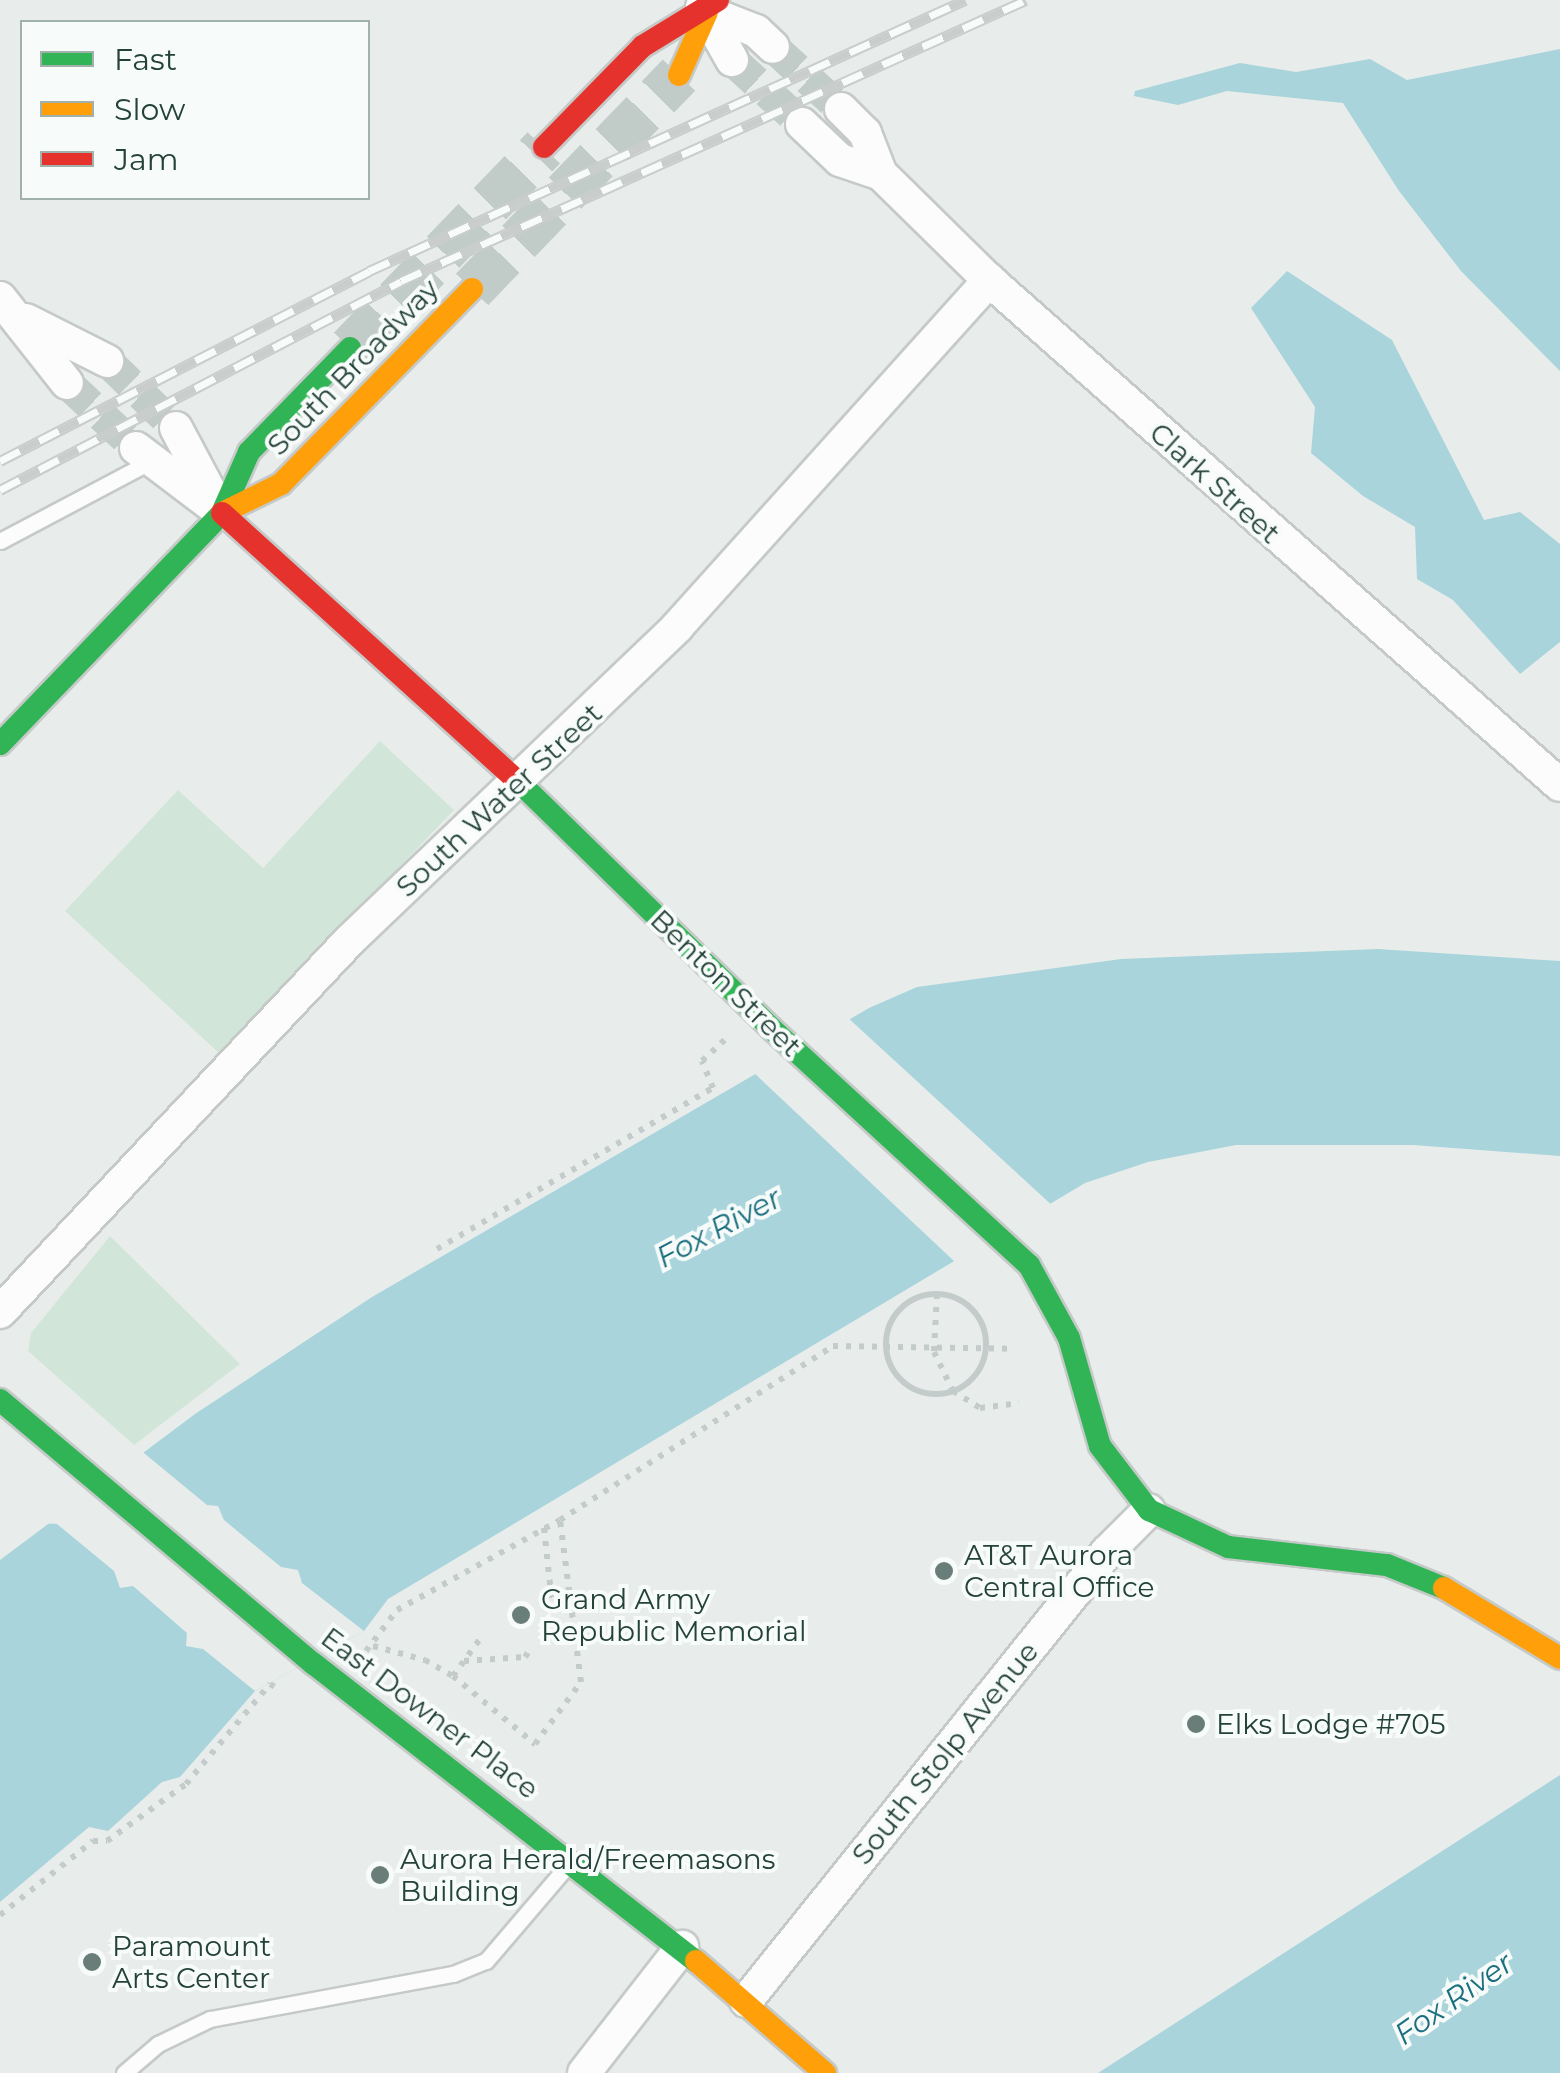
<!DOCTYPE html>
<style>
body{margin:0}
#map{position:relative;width:1560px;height:2073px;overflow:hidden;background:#e8edeb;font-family:Montserrat,sans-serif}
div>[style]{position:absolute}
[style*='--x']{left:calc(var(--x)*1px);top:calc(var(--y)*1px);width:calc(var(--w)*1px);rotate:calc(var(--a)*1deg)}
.green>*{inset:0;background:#d1e6d8}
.water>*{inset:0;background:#a9d4db}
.pier>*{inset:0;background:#e8edeb}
.street-tunnel>*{height:32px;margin-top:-16px;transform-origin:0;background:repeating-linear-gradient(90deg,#c1cbc8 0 32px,transparent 0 48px)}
.secondary-tunnel>*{height:45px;margin-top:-22.5px;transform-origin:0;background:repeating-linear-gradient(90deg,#c1cbc8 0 45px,transparent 0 67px)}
.path>*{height:6px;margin-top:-3px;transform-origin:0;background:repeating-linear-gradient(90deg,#c3ccca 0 5px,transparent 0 13px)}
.path>.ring{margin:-3px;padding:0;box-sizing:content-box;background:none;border:6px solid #c3ccca;border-radius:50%}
.roads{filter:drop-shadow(2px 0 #c5cac8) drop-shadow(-2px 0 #c5cac8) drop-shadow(0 2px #c5cac8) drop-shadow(0 -2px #c5cac8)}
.lane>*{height:15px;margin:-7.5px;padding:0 7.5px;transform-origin:7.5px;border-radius:7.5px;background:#fcfcfc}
.street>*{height:32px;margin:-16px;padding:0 16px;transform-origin:16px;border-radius:16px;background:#fcfcfc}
.fast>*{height:22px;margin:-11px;padding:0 11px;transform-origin:11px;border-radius:11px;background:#30b455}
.slow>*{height:22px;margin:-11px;padding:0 11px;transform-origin:11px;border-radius:11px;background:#ff9f0a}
.jam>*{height:22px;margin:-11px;padding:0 11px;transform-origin:11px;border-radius:11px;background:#e5322d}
.rail>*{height:11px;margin-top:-5.5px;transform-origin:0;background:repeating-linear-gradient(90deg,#f7fbf9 0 22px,#c9cdcc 0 44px);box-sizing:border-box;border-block:2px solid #c9cdcc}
.dots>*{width:28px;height:28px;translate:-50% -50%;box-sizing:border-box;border:5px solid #f7fbf9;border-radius:50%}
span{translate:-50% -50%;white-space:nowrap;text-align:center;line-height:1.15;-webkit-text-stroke:8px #f7fbf9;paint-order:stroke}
.street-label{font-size:28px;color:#24423a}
.poi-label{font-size:28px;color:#24423a}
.left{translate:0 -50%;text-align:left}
.water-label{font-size:30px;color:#1c6f80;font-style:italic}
.legend{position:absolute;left:20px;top:20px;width:350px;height:180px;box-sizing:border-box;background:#f7fbf9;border:2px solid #a3b1ad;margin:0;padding:12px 18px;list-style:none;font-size:30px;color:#24423a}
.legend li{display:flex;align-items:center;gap:20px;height:50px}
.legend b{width:50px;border:2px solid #a3b1ad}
</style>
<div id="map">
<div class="green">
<div style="clip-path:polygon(380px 741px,454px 810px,220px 1054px,65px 911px,178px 790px,263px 868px)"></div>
<div style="clip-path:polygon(110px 1236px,240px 1364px,134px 1445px,28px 1351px,31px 1333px)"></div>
</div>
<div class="water">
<div style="clip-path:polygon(1560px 49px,1560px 371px,1461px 271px,1399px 191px,1343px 103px,1227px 91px,1178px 105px,1134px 96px,1135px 91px,1240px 63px,1296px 72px,1370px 59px,1407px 80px)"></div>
<div style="clip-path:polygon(1287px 271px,1392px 340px,1484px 520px,1520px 512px,1560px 544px,1560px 642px,1520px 674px,1453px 600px,1417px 579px,1415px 527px,1363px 496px,1311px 453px,1315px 407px,1251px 308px)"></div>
<div style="clip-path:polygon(1378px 949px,1560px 961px,1560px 1156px,1413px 1145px,1236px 1145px,1148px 1162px,1085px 1183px,388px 1599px,364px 1631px,255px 1691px,180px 1777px,162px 1782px,108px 1831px,89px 1827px,0 1902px,0 1560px,195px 1414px,372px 1297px,869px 1008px,917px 987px,1121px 959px)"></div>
<div style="clip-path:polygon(1560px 1775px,1560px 2073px,1098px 2073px)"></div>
</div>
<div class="pier">
<div style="clip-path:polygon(846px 1016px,1055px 1208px,955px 1262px,753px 1072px)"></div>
<div style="clip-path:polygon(139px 1449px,207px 1505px,218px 1506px,224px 1520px,281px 1567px,298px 1570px,302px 1583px,364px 1631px,255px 1691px,203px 1649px,186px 1646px,187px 1633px,133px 1586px,120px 1588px,114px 1571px,57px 1524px,40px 1523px)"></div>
</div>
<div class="street-tunnel">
<div style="--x:773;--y:47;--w:92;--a:42.4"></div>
<div style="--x:732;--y:60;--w:95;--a:42.4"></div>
<div style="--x:107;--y:361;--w:96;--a:44.2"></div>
<div style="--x:67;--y:383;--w:95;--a:43.3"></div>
</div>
<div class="secondary-tunnel">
<div style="--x:472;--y:289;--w:298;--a:-46"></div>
<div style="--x:350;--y:348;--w:279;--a:-46"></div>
</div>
<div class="path">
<div style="--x:437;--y:1249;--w:320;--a:-30.3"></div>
<div style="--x:713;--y:1088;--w:29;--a:-112"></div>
<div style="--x:702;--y:1061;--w:33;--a:-43"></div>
<div style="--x:937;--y:1294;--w:58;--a:93"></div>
<div style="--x:934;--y:1352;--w:43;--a:64"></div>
<div style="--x:953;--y:1391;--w:32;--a:32"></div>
<div style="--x:980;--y:1408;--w:39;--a:-7"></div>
<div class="ring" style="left:886px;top:1294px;width:94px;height:94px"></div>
<div style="--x:544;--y:1528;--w:75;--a:83.9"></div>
<div style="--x:373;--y:1646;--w:54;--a:15.1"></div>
<div style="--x:425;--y:1660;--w:32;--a:30"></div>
<div style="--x:453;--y:1676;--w:107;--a:39.7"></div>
<div style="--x:535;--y:1744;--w:77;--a:-53.4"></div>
<div style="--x:581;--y:1682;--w:163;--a:-97.4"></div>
<div style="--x:366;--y:1651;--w:51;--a:-52.9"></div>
<div style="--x:397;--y:1610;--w:186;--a:-28.9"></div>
<div style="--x:560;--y:1520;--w:324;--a:-32.5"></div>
<div style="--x:833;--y:1346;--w:181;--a:0.9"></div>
<div style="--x:464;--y:1661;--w:61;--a:-3.8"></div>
<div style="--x:525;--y:1657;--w:12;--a:-55"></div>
<div style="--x:453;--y:1676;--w:46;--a:-53.9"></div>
<div style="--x:0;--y:1915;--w:119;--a:-38.5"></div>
<div style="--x:93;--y:1841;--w:14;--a:0"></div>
<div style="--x:107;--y:1841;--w:97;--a:-35.8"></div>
<div style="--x:186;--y:1784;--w:131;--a:-50"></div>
<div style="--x:270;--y:1684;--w:6;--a:31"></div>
</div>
<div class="roads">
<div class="lane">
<div style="--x:0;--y:541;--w:173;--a:-27.9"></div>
<div style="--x:124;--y:2073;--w:45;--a:-40.5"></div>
<div style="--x:158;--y:2044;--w:58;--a:-25.7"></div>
<div style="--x:210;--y:2019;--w:247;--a:-10.5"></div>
<div style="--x:453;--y:1974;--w:35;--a:-22"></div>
<div style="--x:486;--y:1961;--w:126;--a:-49.5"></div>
</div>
<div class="street">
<div style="--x:702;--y:7;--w:61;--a:60.5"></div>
<div style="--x:707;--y:12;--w:53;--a:21.2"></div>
<div style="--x:756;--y:31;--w:23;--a:43"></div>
<div style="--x:841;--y:109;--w:34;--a:45"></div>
<div style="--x:865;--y:133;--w:44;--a:68.7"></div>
<div style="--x:881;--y:174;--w:151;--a:44.5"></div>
<div style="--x:989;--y:280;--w:762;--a:41.49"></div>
<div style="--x:802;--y:124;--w:52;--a:43.5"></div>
<div style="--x:840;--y:160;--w:43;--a:18.9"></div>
<div style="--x:0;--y:298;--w:108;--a:51.8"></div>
<div style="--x:26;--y:320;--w:91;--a:26.8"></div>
<div style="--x:176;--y:428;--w:87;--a:62"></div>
<div style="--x:136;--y:448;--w:108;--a:37.1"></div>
<div style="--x:0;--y:1312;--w:511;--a:-46.75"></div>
<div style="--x:350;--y:940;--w:453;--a:-43.7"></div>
<div style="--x:677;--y:627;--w:467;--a:-48"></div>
<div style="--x:746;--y:2001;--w:576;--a:-51.2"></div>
<div style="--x:1107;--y:1552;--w:59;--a:-45"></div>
<div style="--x:584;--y:2073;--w:160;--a:-52.1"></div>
</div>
<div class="fast">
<div style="--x:0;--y:744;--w:320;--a:-46.1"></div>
<div style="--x:222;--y:513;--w:67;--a:-66.1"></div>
<div style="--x:249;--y:452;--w:145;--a:-45.8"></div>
<div style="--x:520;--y:783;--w:352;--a:44.3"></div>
<div style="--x:772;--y:1029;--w:349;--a:42.6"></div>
<div style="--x:1029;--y:1265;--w:83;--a:61.3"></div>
<div style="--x:1069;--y:1338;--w:112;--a:74"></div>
<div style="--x:1100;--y:1446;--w:81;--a:52.6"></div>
<div style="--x:1149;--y:1510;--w:87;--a:25.1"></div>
<div style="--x:1228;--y:1547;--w:160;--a:6.5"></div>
<div style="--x:1387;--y:1565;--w:61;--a:22"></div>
<div style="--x:0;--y:1400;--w:410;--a:40.1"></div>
<div style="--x:314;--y:1664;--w:484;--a:37.9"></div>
</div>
<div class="slow">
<div style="--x:679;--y:75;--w:69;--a:-66"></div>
<div style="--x:222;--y:513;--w:66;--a:-26.2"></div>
<div style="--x:281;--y:484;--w:273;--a:-45.6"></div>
<div style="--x:1444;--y:1588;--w:135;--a:31.1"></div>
<div style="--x:696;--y:1961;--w:171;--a:41"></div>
</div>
<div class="jam">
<div style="--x:544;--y:147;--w:141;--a:-45.6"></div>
<div style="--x:643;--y:46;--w:88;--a:-31.5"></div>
<div style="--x:222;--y:513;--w:402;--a:42.2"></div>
</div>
</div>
<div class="rail">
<div style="--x:0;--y:461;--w:415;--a:-27.2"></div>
<div style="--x:369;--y:271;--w:655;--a:-24.45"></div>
<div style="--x:0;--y:490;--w:452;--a:-27.5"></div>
<div style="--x:401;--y:281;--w:685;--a:-24.21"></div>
</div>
<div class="dots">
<div style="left:944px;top:1571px;background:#697e78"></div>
<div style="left:521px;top:1615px;background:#697e78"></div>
<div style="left:1196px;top:1724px;background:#697e78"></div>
<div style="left:380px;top:1875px;background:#697e78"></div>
<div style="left:92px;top:1962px;background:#697e78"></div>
</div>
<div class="street-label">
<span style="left:353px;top:367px;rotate:-46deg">South Broadway</span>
<span style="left:1215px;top:483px;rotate:42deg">Clark Street</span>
<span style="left:499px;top:800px;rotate:-43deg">South Water Street</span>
<span style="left:726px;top:983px;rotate:44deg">Benton Street</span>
<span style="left:430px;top:1713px;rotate:37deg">East Downer Place</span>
<span style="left:945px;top:1753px;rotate:-51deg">South Stolp Avenue</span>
</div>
<div class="poi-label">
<span class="left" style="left:964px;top:1571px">AT&amp;T Aurora<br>Central Office</span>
<span class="left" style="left:541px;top:1615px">Grand Army<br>Republic Memorial</span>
<span class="left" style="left:1216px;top:1724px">Elks Lodge #705</span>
<span class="left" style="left:400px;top:1875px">Aurora Herald/Freemasons<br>Building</span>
<span class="left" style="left:112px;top:1962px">Paramount<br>Arts Center</span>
</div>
<div class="water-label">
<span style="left:719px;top:1228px;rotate:-28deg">Fox River</span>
<span style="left:1454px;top:1999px;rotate:-35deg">Fox River</span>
</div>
<ul class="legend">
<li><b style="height:12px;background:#30b455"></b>Fast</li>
<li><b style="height:12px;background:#ff9f0a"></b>Slow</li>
<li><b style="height:12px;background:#e5322d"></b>Jam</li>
</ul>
</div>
